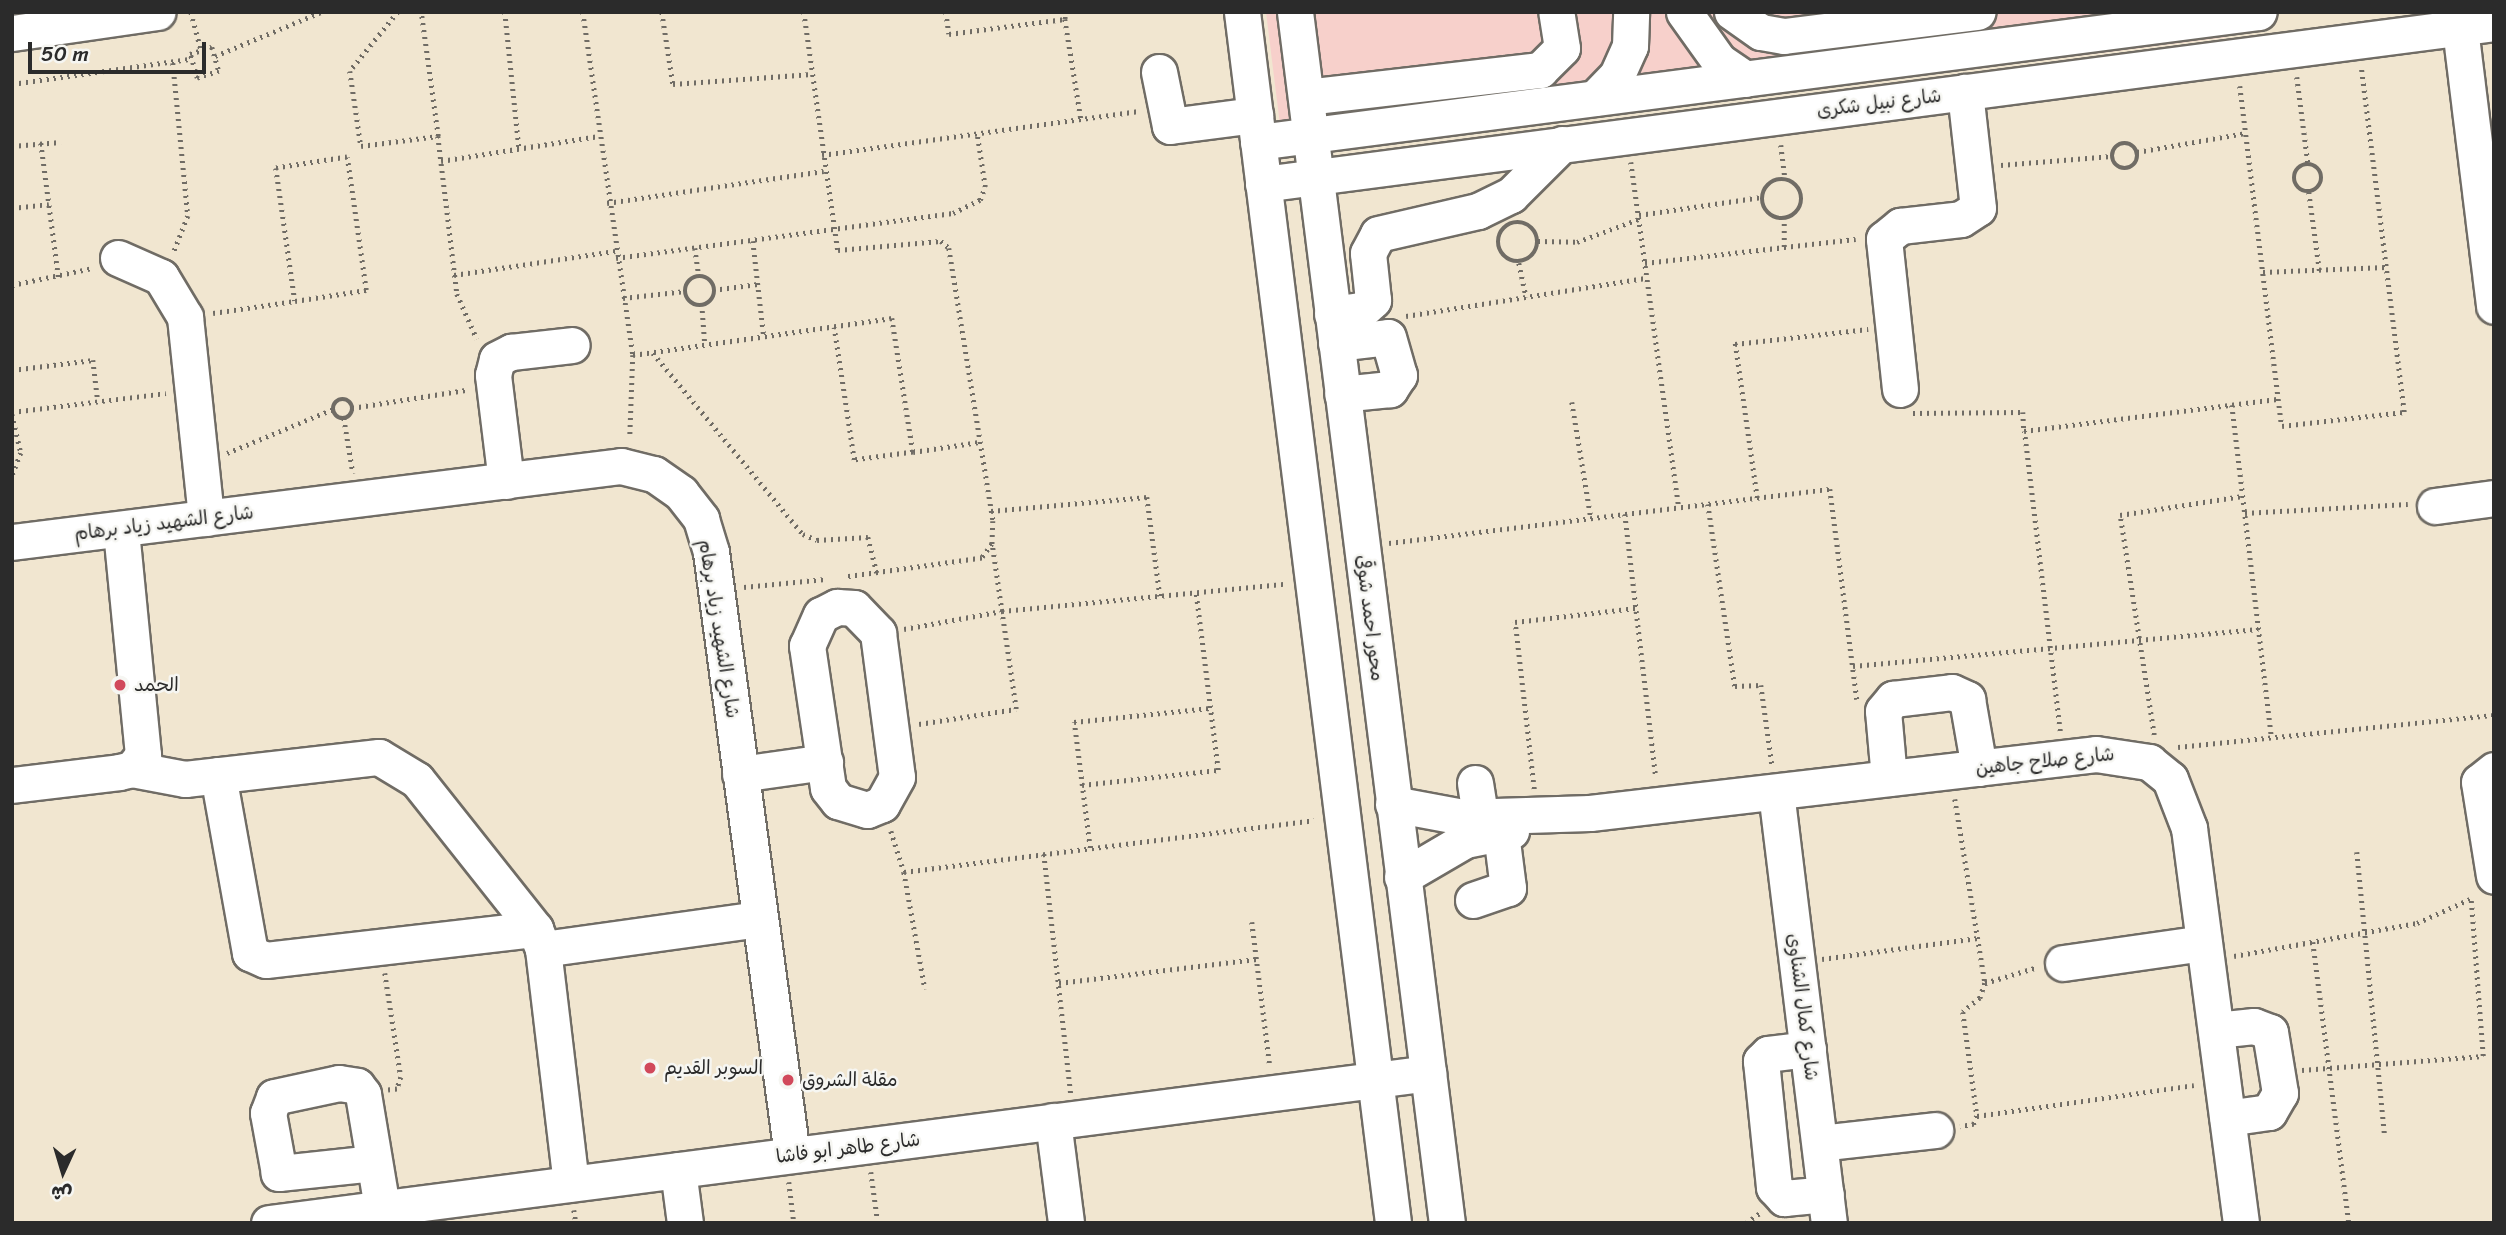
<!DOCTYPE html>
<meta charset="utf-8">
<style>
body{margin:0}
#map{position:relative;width:2506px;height:1235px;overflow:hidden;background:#f1e6d0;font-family:Sriracha,"Playpen Sans Arabic",sans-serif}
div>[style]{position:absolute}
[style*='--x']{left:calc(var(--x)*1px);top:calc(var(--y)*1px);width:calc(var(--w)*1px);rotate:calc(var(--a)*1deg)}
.built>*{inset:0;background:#f7d0cb}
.path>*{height:4.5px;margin-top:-2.25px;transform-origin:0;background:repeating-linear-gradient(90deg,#706c65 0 2px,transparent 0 7px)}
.path>.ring{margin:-2.25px;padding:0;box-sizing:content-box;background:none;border:4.5px solid #706c65;border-radius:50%}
.roads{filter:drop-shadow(2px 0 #706c65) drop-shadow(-2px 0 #706c65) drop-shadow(0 2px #706c65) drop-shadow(0 -2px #706c65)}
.minor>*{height:35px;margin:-17.5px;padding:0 17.5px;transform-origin:17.5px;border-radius:17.5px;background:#fff}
.dots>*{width:19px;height:19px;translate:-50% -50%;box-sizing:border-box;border:4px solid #f6f6f2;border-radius:50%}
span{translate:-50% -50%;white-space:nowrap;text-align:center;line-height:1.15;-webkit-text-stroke:5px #f6f6f2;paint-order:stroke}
.street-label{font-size:19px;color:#2b2b2b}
.poi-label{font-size:19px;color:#2b2b2b}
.left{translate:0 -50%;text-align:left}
.frame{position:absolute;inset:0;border:14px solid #2b2b2b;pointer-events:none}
.north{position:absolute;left:28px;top:1137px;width:70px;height:70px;-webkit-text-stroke:5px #f6f6f2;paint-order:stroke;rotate:184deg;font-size:19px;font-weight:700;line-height:28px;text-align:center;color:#2b2b2b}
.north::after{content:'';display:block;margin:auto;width:24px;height:32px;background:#2b2b2b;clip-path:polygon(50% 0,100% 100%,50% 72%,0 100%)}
.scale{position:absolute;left:28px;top:42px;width:178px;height:32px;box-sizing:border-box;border:4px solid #2b2b2b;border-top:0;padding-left:9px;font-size:21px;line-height:24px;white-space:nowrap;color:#2b2b2b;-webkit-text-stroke:5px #f6f6f2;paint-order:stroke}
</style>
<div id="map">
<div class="built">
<div style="clip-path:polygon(1266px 12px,2223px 12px,2227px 37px,1284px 157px)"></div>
</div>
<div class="path">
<div style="--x:191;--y:12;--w:39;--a:75"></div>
<div style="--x:398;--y:12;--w:76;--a:129.1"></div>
<div style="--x:350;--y:71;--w:76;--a:81.7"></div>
<div style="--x:361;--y:146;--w:78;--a:-7.4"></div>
<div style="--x:438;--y:136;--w:125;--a:-97.8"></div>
<div style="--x:505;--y:12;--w:137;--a:84.1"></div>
<div style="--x:583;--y:12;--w:347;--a:81.7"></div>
<div style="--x:633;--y:355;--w:83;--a:92.1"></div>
<div style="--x:662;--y:12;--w:73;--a:81.3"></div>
<div style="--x:673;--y:84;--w:139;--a:-4.1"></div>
<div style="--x:804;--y:12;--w:240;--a:81.9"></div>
<div style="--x:838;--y:250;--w:103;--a:-5"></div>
<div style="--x:941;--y:241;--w:11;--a:41"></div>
<div style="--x:949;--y:248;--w:277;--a:80.8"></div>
<div style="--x:993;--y:521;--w:23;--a:92"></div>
<div style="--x:992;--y:544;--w:17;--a:126"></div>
<div style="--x:982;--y:558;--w:138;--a:172.1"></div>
<div style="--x:946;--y:12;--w:22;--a:82"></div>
<div style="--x:949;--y:34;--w:117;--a:-7.4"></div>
<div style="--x:1065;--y:19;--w:7;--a:-98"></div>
<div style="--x:1065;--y:19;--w:101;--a:80.9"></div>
<div style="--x:212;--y:47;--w:25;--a:74"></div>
<div style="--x:219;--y:71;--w:23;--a:162"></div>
<div style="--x:197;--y:78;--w:25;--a:-106"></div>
<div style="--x:190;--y:54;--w:23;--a:-18"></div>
<div style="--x:215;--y:56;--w:115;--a:-22.5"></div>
<div style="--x:173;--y:63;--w:154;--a:84.4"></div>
<div style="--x:188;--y:216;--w:41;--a:111.5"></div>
<div style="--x:2297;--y:77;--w:87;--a:82.7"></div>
<div style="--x:12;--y:84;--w:181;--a:-8"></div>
<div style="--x:2240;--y:86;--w:343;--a:83"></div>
<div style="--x:2282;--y:426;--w:123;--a:-6.5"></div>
<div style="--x:2404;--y:412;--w:349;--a:-97.1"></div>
<div style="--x:438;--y:136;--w:159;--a:83.1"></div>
<div style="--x:457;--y:294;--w:49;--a:66"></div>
<div style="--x:41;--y:143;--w:137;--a:82.5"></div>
<div class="ring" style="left:2112px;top:143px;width:21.5px;height:21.5px"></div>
<div style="--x:1781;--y:145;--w:34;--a:83"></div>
<div style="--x:12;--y:146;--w:49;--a:-4.7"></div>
<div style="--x:2137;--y:152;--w:111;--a:-9.9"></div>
<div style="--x:822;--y:155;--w:320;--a:-7.9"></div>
<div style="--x:441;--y:161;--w:160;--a:-9"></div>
<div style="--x:1631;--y:162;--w:349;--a:82.1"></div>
<div class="ring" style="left:2294px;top:164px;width:23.5px;height:23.5px"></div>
<div style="--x:2001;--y:165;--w:111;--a:-4.6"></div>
<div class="ring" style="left:1762px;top:179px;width:35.5px;height:35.5px"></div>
<div style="--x:2309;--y:192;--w:82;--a:82.3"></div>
<div style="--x:607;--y:203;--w:219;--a:-8.4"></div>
<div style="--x:12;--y:208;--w:37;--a:-6"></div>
<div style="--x:1639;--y:215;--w:124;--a:-8.3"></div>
<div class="ring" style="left:1498px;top:222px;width:35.5px;height:35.5px"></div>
<div style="--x:753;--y:241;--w:97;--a:83.5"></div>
<div style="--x:1538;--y:241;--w:39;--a:1"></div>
<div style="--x:1577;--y:242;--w:66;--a:-20.4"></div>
<div style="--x:1784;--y:247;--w:28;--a:-90"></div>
<div style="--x:695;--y:248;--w:30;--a:82"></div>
<div style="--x:616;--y:258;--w:340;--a:-7.6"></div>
<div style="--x:953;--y:213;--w:30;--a:-26"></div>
<div style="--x:980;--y:200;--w:14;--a:-69"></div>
<div style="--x:985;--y:187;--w:54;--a:-98.6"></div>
<div style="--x:1519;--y:263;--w:35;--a:78"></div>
<div style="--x:1645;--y:263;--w:212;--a:-6.5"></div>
<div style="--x:2263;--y:272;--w:123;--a:-2.3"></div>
<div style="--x:454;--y:275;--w:163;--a:-8.5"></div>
<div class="ring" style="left:685px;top:276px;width:25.5px;height:25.5px"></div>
<div style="--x:12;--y:285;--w:83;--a:-11.9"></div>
<div style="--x:713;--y:290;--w:45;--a:-7.6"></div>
<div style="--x:623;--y:298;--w:63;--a:-6.3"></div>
<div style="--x:702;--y:304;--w:41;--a:85.8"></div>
<div style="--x:213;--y:313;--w:83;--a:-8.3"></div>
<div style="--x:295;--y:301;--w:72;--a:-8.8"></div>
<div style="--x:366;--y:290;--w:134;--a:-98.1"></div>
<div style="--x:347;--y:157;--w:72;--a:171.2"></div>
<div style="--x:276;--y:168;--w:134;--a:81.9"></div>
<div style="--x:1406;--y:316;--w:244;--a:-9"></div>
<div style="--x:653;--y:353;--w:235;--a:50.4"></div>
<div style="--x:803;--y:534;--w:15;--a:23"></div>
<div style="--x:817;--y:540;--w:51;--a:-3.4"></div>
<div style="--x:868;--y:537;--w:37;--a:76"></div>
<div style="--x:633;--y:355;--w:262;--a:-8.1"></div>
<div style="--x:892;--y:318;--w:136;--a:81.1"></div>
<div style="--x:913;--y:452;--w:60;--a:172.3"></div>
<div style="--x:854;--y:460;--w:134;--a:-98.6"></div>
<div style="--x:12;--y:370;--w:82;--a:-7"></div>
<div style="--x:93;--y:360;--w:42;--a:83.2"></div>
<div class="ring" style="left:333px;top:399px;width:15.5px;height:15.5px"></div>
<div style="--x:1572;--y:402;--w:118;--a:80.7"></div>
<div style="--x:2232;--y:405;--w:335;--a:83.2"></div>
<div style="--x:352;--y:408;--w:115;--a:-9"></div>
<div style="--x:12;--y:412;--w:155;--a:-7"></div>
<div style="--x:1913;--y:413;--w:110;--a:-0.5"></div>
<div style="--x:2023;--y:412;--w:19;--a:87"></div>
<div style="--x:12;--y:414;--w:40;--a:77"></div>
<div style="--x:21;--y:453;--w:26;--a:111"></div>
<div style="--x:344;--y:418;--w:56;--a:80.7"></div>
<div style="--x:913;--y:452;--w:67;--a:-8.6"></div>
<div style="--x:227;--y:453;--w:115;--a:-22.5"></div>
<div style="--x:1757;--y:498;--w:156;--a:-98.1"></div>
<div style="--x:1735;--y:344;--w:134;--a:-6.4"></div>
<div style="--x:1708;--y:504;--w:184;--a:81.6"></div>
<div style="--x:1735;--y:686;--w:26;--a:-2"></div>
<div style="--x:1761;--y:685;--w:80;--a:82.1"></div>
<div style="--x:991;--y:511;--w:157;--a:-5.1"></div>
<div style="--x:1147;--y:497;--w:100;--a:82.5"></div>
<div style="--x:2245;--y:513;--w:163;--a:-3.2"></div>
<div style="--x:1625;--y:514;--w:265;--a:83.3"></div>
<div style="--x:1389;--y:543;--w:444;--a:-7"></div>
<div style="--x:1830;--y:489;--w:212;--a:82.7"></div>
<div style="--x:744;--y:587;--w:82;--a:-5.6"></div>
<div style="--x:904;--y:629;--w:100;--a:-10.4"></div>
<div style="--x:1002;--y:611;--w:283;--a:-5.5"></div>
<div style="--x:1853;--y:666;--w:407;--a:-5.2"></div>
<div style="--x:919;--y:724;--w:98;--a:-8.8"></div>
<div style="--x:1016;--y:709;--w:167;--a:-98.3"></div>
<div style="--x:2060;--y:731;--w:302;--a:-96.8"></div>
<div style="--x:2024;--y:431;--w:257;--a:-7.2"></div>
<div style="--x:2154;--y:735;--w:223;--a:-98.8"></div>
<div style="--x:2120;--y:515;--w:124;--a:-8.8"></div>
<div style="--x:2178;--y:747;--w:318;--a:-5.8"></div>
<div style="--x:1082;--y:785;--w:137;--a:-6.3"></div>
<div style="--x:1218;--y:770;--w:178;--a:-97.1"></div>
<div style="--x:1534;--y:789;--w:168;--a:-96.5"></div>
<div style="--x:1515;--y:622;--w:122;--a:-6.6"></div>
<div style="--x:1955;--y:799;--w:186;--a:80.7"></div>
<div style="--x:1985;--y:983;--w:16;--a:108"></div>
<div style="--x:1980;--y:998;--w:22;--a:141"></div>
<div style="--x:1963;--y:1012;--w:105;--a:82.3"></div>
<div style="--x:1977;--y:1116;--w:9;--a:111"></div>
<div style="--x:1974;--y:1124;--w:14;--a:168"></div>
<div style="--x:891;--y:831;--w:43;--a:72.4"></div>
<div style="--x:904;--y:872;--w:413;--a:-7.2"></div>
<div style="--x:1090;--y:848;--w:127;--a:-97.2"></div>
<div style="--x:1074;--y:722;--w:137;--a:-5.9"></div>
<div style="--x:2357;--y:852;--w:285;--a:84.4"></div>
<div style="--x:1044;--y:854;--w:241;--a:83.6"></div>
<div style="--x:904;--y:872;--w:119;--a:79.8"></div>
<div style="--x:1252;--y:922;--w:146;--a:82.9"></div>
<div style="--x:2313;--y:942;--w:283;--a:82.7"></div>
<div style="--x:2234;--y:956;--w:186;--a:-10.2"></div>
<div style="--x:2417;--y:923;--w:60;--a:-24.4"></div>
<div style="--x:1822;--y:959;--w:157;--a:-7.7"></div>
<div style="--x:385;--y:973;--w:105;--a:81.3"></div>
<div style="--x:401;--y:1077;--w:13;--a:108"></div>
<div style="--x:397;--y:1089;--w:9;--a:174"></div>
<div style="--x:1059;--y:983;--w:199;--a:-6.9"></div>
<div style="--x:1985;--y:983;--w:55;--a:-16.8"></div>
<div style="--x:2302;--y:1070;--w:182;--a:-4.4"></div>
<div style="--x:2483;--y:1056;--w:157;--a:-94.4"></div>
<div style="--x:1977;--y:1116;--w:219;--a:-8.1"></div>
<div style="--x:871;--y:1172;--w:51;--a:82.2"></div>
<div style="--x:789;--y:1182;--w:41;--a:83"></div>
<div style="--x:574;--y:1210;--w:13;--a:81"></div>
<div style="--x:1746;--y:1223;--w:17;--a:-36"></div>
</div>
<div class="roads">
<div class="minor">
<div style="--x:1242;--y:12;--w:1220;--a:82.89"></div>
<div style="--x:1295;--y:12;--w:1221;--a:82.85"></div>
<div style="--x:1684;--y:12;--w:60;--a:54.5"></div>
<div style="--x:1719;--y:61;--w:32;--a:34"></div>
<div style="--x:1732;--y:12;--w:35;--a:35"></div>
<div style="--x:1761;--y:32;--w:23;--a:10"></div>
<div style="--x:1784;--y:36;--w:195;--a:-7.1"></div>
<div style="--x:2458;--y:12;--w:296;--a:83"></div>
<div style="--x:12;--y:33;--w:147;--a:-8.2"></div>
<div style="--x:1159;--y:72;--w:55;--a:78.5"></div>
<div style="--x:1170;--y:126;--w:86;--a:-7.4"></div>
<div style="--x:1306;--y:97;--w:236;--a:-6.6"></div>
<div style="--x:1540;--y:70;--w:31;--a:-45"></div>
<div style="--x:1562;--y:48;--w:36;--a:-99"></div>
<div style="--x:1595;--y:98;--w:32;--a:-46"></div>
<div style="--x:1617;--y:75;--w:32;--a:-66"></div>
<div style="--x:1630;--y:46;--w:34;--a:-88"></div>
<div style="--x:1258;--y:142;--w:1009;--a:-7.4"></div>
<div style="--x:1263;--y:184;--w:1241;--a:-7.45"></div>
<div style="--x:118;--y:258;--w:47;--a:23.8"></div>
<div style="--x:161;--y:277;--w:47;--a:59"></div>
<div style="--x:185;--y:317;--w:202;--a:84"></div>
<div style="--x:1332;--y:314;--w:30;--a:-8"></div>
<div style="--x:1362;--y:310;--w:15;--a:-42"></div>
<div style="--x:1373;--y:300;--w:47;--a:-96.1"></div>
<div style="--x:1368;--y:253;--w:21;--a:-62"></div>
<div style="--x:1378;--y:234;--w:103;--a:-13"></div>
<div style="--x:1478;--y:211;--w:37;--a:-26"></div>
<div style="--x:1511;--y:195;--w:72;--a:-45"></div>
<div style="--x:1336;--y:343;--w:52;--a:-6.6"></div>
<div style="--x:1388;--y:337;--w:40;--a:74"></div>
<div style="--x:1399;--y:375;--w:17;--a:123"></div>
<div style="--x:1390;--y:389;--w:48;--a:174.1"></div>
<div style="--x:1900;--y:389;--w:151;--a:-96.1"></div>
<div style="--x:1884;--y:239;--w:21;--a:-39"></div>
<div style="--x:1900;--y:226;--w:61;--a:-6.5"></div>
<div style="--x:1961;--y:219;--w:20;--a:-33"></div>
<div style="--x:1978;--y:208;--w:117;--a:-96.4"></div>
<div style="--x:506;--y:481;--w:107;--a:-97"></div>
<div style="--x:493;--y:375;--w:16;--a:-76"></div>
<div style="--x:497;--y:359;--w:16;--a:-27"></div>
<div style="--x:511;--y:352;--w:61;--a:-6.5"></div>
<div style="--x:2435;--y:506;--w:60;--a:-7.7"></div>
<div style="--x:12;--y:542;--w:614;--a:-7.11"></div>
<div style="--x:621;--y:466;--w:34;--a:14"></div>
<div style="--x:654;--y:474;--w:33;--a:35"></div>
<div style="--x:681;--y:493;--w:33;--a:52"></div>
<div style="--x:701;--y:519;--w:34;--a:73"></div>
<div style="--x:711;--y:552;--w:608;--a:82.35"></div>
<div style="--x:837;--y:607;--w:17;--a:3"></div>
<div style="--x:854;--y:608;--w:35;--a:46"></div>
<div style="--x:878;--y:633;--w:145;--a:82.5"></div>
<div style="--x:897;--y:777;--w:31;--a:119"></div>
<div style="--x:882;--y:804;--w:16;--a:158"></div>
<div style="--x:867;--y:810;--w:30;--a:-163"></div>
<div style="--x:838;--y:801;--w:16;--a:-128"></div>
<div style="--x:828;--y:788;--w:144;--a:-98.4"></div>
<div style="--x:807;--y:646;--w:34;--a:-66"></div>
<div style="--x:821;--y:615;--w:18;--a:-27"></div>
<div style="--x:132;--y:769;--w:54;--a:10.7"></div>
<div style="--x:185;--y:779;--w:195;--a:-6.5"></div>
<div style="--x:379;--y:757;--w:44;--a:31.2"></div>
<div style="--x:417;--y:780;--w:190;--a:51.6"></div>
<div style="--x:535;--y:929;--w:22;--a:68"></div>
<div style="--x:543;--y:949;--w:236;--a:83.2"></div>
<div style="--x:2494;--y:770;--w:19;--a:141"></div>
<div style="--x:2479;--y:782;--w:95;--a:80.9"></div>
<div style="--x:740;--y:774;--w:86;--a:-8"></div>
<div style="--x:218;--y:775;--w:181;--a:79.8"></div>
<div style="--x:250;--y:953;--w:17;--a:24"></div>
<div style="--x:266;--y:960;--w:271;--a:-6.6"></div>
<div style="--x:1889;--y:778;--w:67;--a:-95.1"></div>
<div style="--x:1883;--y:711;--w:16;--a:-50"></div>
<div style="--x:1893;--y:699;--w:59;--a:-6.8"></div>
<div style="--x:1952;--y:692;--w:17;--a:25"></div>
<div style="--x:1967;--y:699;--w:70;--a:80.1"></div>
<div style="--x:1475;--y:783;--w:33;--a:81"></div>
<div style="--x:12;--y:785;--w:108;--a:-6.9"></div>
<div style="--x:119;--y:772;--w:13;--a:-13"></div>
<div style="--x:132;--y:769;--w:18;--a:-52"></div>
<div style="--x:143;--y:755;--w:227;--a:-95.6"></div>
<div style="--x:1776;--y:792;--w:434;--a:83"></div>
<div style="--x:1393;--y:804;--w:71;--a:10.5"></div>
<div style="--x:1463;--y:817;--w:127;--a:-1.8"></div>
<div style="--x:1590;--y:813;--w:509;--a:-6.65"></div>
<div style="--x:2096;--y:754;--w:54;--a:8.6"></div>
<div style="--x:2149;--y:762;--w:27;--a:39"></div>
<div style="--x:2170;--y:779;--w:53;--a:68.8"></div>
<div style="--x:2189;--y:828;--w:398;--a:82.5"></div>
<div style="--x:1402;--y:877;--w:73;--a:-30.4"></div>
<div style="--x:1465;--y:840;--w:47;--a:-11.1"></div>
<div style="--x:1473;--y:900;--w:37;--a:-19"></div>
<div style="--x:1508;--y:888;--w:55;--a:-97.3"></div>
<div style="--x:543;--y:949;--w:219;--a:-7.9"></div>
<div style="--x:2063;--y:963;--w:142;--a:-8.1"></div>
<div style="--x:2216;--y:1030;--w:38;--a:-6"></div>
<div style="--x:2254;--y:1026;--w:17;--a:21"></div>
<div style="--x:2270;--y:1032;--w:62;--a:80.7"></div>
<div style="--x:2280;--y:1093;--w:22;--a:120"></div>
<div style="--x:2269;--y:1112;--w:42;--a:171.9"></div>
<div style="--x:1808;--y:1049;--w:40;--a:172.9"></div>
<div style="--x:1768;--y:1054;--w:10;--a:135"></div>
<div style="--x:1761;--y:1061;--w:127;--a:84.1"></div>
<div style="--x:1774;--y:1187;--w:15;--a:48"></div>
<div style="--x:1784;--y:1198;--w:42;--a:-5.4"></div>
<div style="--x:1053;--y:1121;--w:103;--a:82.7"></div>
<div style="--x:1820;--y:1143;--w:116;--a:-6.4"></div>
<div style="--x:374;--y:1163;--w:96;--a:174"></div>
<div style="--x:279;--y:1173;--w:61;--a:-100.4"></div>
<div style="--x:268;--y:1113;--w:17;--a:-69"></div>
<div style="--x:274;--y:1097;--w:66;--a:-12.2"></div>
<div style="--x:339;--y:1083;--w:18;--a:9"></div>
<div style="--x:357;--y:1086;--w:10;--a:53"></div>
<div style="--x:363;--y:1094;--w:116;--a:80.5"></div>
<div style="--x:678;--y:1170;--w:53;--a:82.5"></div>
<div style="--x:269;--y:1223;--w:1169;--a:-7.37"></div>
</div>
</div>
<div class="dots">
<div style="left:120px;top:685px;background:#d1495b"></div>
<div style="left:650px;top:1068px;background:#d1495b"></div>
<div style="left:788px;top:1080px;background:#d1495b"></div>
</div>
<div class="street-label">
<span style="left:1879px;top:103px;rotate:-7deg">شارع نبيل شكرى</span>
<span style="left:164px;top:523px;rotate:-7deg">شارع الشهيد زياد برهام</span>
<span style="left:1370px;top:618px;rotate:83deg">محور احمد شوقى</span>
<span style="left:719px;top:629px;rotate:81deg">شارع الشهيد زياد برهام</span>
<span style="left:2045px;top:761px;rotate:-6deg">شارع صلاح جاهين</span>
<span style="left:1803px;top:1007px;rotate:83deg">شارع كمال الشناوى</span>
<span style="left:848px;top:1148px;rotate:-7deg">شارع طاهر ابو فاشا</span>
</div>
<div class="poi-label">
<span class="left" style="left:134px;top:685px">الحمد</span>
<span class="left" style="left:664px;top:1068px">السوبر القديم</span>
<span class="left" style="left:802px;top:1080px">مقلة الشروق</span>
</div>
<div class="frame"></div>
<div class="north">ش</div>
<div class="scale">50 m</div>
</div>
